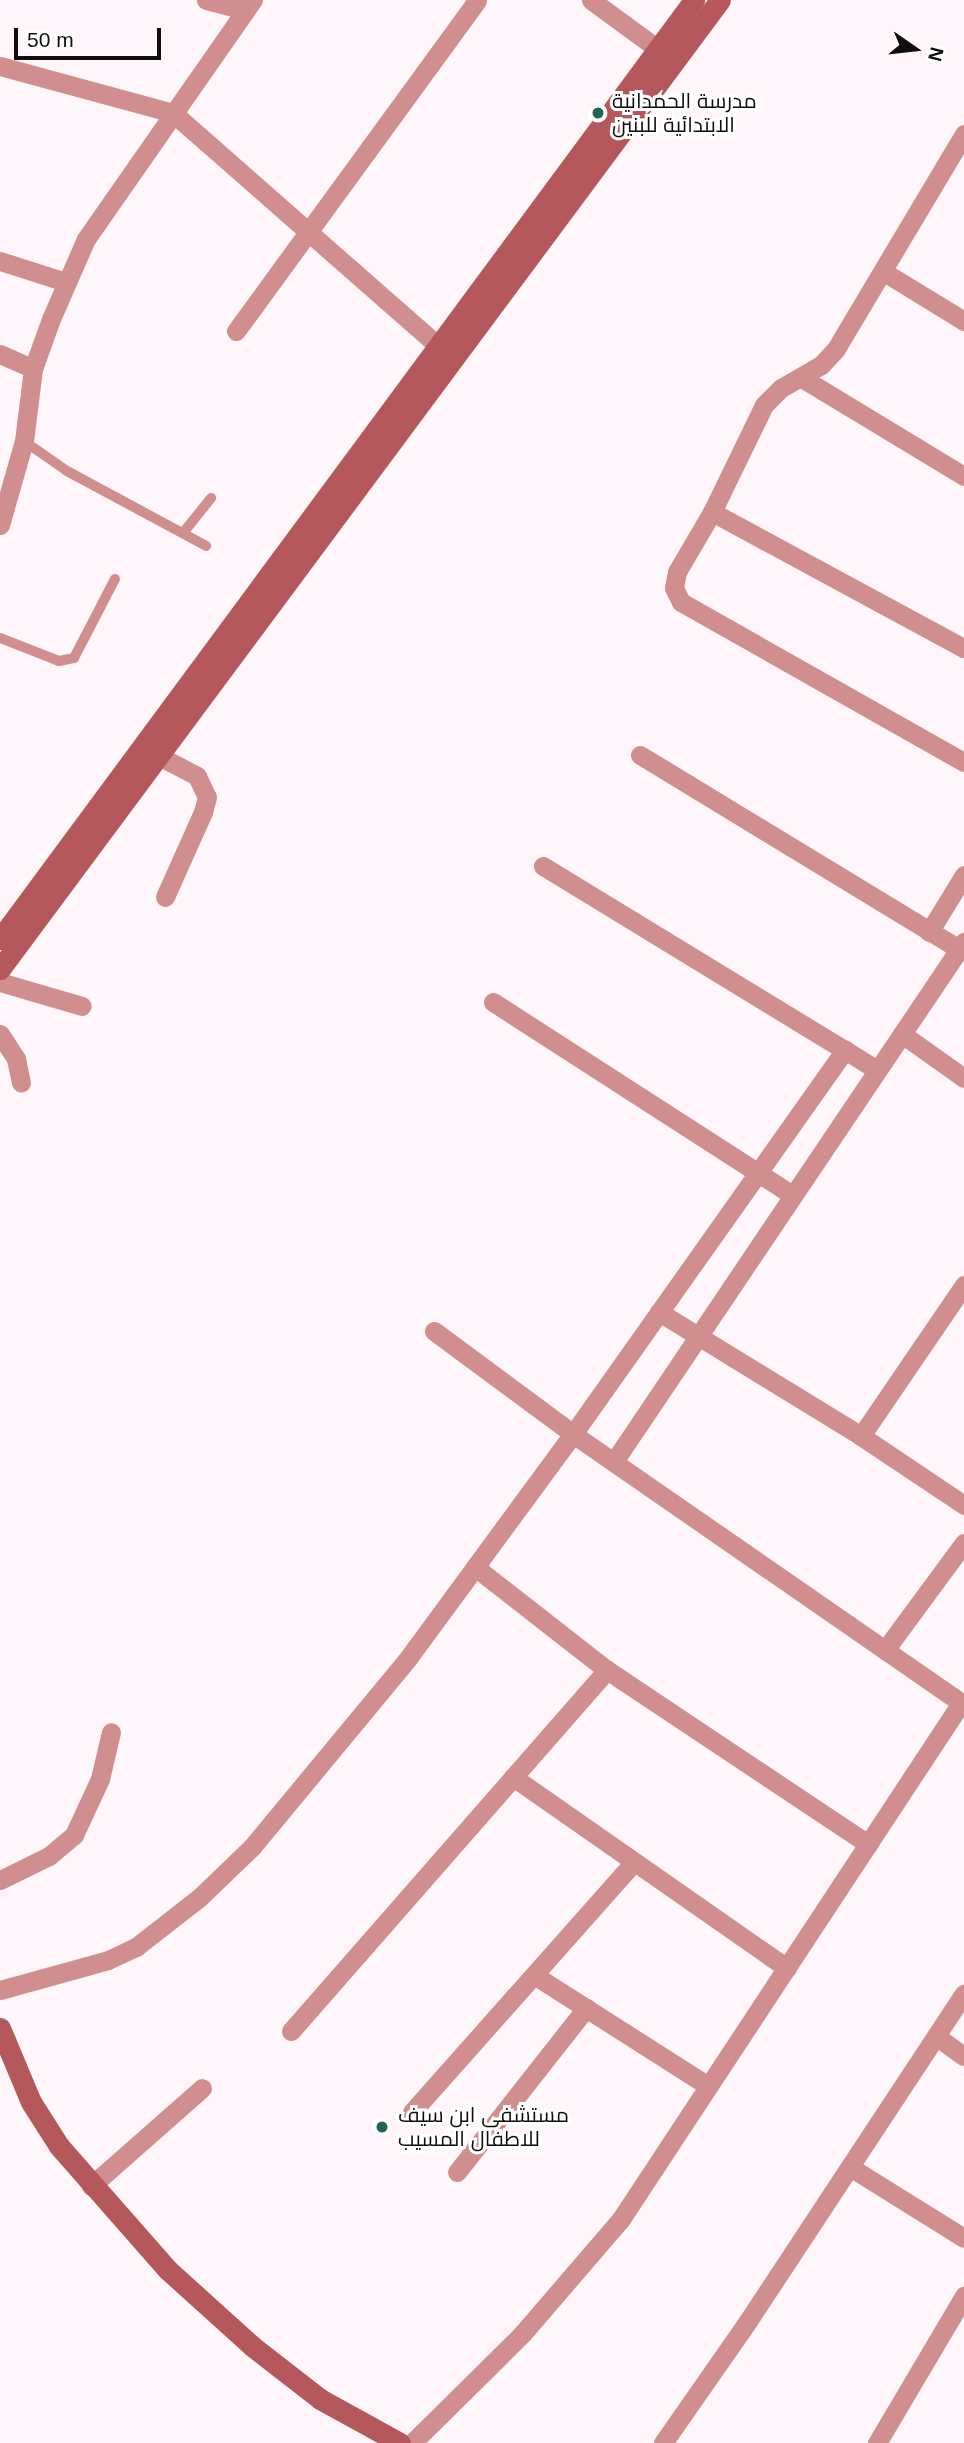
<!DOCTYPE html>
<meta charset="utf-8">
<style>
body{margin:0}
#map{position:relative;width:964px;height:2443px;overflow:hidden;background:#fef6fa;font-family:Arial,Cairo,sans-serif}
div>[style]{position:absolute}
[style*='--x']{left:calc(var(--x)*1px);top:calc(var(--y)*1px);width:calc(var(--w)*1px);rotate:calc(var(--a)*1deg)}
.lane>*{height:10px;margin:-5px;padding:0 5px;transform-origin:5px;border-radius:5px;background:#d08e8e}
.street>*{height:19px;margin:-9.5px;padding:0 9.5px;transform-origin:9.5px;border-radius:9.5px;background:#d08e8e}
.secondary>*{height:21px;margin:-10.5px;padding:0 10.5px;transform-origin:10.5px;border-radius:10.5px;background:#b5585b}
.dots>*{width:19px;height:19px;translate:-50% -50%;box-sizing:border-box;border:4px solid #fff;border-radius:50%}
span{translate:-50% -50%;white-space:nowrap;text-align:center;line-height:1.15;-webkit-text-stroke:6px #fff;paint-order:stroke}
.poi-label{font-size:21px;color:#100d0f}
.left{translate:0 -50%;text-align:left}
.north{position:absolute;left:880px;top:14px;width:70px;height:70px;-webkit-text-stroke:5px #fff;paint-order:stroke;rotate:104deg;font-size:19px;font-weight:700;line-height:28px;text-align:center;color:#100d0f}
.north::after{content:'';display:block;margin:auto;width:24px;height:32px;background:#100d0f;clip-path:polygon(50% 0,100% 100%,50% 72%,0 100%)}
.scale{position:absolute;left:14px;top:28px;width:147px;height:32px;box-sizing:border-box;border:4px solid #100d0f;border-top:0;padding-left:9px;font-size:21px;line-height:24px;white-space:nowrap;color:#100d0f;-webkit-text-stroke:5px #fff;paint-order:stroke}
</style>
<div id="map">
<div class="lane">
<div style="--x:24;--y:441;--w:52;--a:34.9"></div>
<div style="--x:67;--y:471;--w:158;--a:28.3"></div>
<div style="--x:183;--y:533;--w:45;--a:-51.3"></div>
<div style="--x:0;--y:638;--w:63;--a:21.3"></div>
<div style="--x:59;--y:661;--w:15;--a:-11"></div>
<div style="--x:74;--y:658;--w:89;--a:-62.6"></div>
</div>
<div class="street">
<div style="--x:206;--y:0;--w:40;--a:14.4"></div>
<div style="--x:591;--y:0;--w:83;--a:36.2"></div>
<div style="--x:0;--y:66;--w:179;--a:15.2"></div>
<div style="--x:173;--y:113;--w:353;--a:41.3"></div>
<div style="--x:964;--y:134;--w:250;--a:120.8"></div>
<div style="--x:836;--y:349;--w:22;--a:133"></div>
<div style="--x:821;--y:365;--w:46;--a:150.1"></div>
<div style="--x:781;--y:388;--w:24;--a:135"></div>
<div style="--x:764;--y:405;--w:119;--a:115.9"></div>
<div style="--x:712;--y:512;--w:69;--a:120.3"></div>
<div style="--x:677;--y:572;--w:16;--a:101"></div>
<div style="--x:674;--y:588;--w:16;--a:63"></div>
<div style="--x:681;--y:602;--w:325;--a:29.5"></div>
<div style="--x:0;--y:261;--w:69;--a:17.7"></div>
<div style="--x:884;--y:272;--w:94;--a:31.5"></div>
<div style="--x:236;--y:331;--w:409;--a:-53.9"></div>
<div style="--x:0;--y:354;--w:36;--a:24"></div>
<div style="--x:802;--y:378;--w:189;--a:31.2"></div>
<div style="--x:712;--y:512;--w:286;--a:28.4"></div>
<div style="--x:0;--y:525;--w:87;--a:-74.1"></div>
<div style="--x:24;--y:441;--w:73;--a:-82.9"></div>
<div style="--x:33;--y:369;--w:53;--a:-70.2"></div>
<div style="--x:51;--y:319;--w:87;--a:-66.4"></div>
<div style="--x:86;--y:239;--w:292;--a:-55.1"></div>
<div style="--x:157;--y:755;--w:45;--a:27.7"></div>
<div style="--x:197;--y:776;--w:23;--a:65"></div>
<div style="--x:207;--y:797;--w:16;--a:105"></div>
<div style="--x:203;--y:812;--w:93;--a:114.1"></div>
<div style="--x:640;--y:755;--w:373;--a:31.3"></div>
<div style="--x:543;--y:866;--w:354;--a:31.4"></div>
<div style="--x:929;--y:932;--w:67;--a:-58.4"></div>
<div style="--x:0;--y:982;--w:85;--a:16.3"></div>
<div style="--x:493;--y:1002;--w:357;--a:32.8"></div>
<div style="--x:0;--y:1034;--w:30;--a:57"></div>
<div style="--x:16;--y:1059;--w:24;--a:78"></div>
<div style="--x:902;--y:1034;--w:76;--a:35.4"></div>
<div style="--x:659;--y:1312;--w:237;--a:31.5"></div>
<div style="--x:861;--y:1436;--w:124;--a:33.8"></div>
<div style="--x:434;--y:1331;--w:173;--a:36.5"></div>
<div style="--x:573;--y:1434;--w:476;--a:34.7"></div>
<div style="--x:861;--y:1436;--w:183;--a:-55.7"></div>
<div style="--x:615;--y:1460;--w:625;--a:-56.03"></div>
<div style="--x:475;--y:1567;--w:167;--a:38"></div>
<div style="--x:607;--y:1670;--w:314;--a:33.7"></div>
<div style="--x:885;--y:1650;--w:133;--a:-53.6"></div>
<div style="--x:513;--y:1777;--w:334;--a:34.9"></div>
<div style="--x:0;--y:1880;--w:55;--a:-26.1"></div>
<div style="--x:49;--y:1856;--w:33;--a:-40"></div>
<div style="--x:74;--y:1835;--w:62;--a:-65.1"></div>
<div style="--x:100;--y:1779;--w:48;--a:-76.8"></div>
<div style="--x:534;--y:1975;--w:206;--a:32.5"></div>
<div style="--x:0;--y:1990;--w:112;--a:-15.5"></div>
<div style="--x:108;--y:1960;--w:31;--a:-25"></div>
<div style="--x:136;--y:1947;--w:80;--a:-37.9"></div>
<div style="--x:199;--y:1898;--w:74;--a:-43.9"></div>
<div style="--x:252;--y:1847;--w:246;--a:-50.4"></div>
<div style="--x:409;--y:1657;--w:277;--a:-53.7"></div>
<div style="--x:573;--y:1434;--w:471;--a:-54.7"></div>
<div style="--x:845;--y:1050;--w:38;--a:32"></div>
<div style="--x:291;--y:2031;--w:480;--a:-48.8"></div>
<div style="--x:936;--y:2036;--w:34;--a:36"></div>
<div style="--x:412;--y:2112;--w:334;--a:-48.4"></div>
<div style="--x:850;--y:2167;--w:134;--a:31.9"></div>
<div style="--x:457;--y:2172;--w:209;--a:-51.8"></div>
<div style="--x:91;--y:2186;--w:148;--a:-41.4"></div>
<div style="--x:412;--y:2443;--w:156;--a:-44.7"></div>
<div style="--x:523;--y:2333;--w:150;--a:-49.3"></div>
<div style="--x:621;--y:2219;--w:618;--a:-56.62"></div>
<div style="--x:663;--y:2443;--w:149;--a:-55.1"></div>
<div style="--x:748;--y:2321;--w:392;--a:-56.6"></div>
<div style="--x:877;--y:2443;--w:171;--a:-59.4"></div>
</div>
<div class="secondary">
<div style="--x:0;--y:939;--w:1168;--a:-53.53"></div>
<div style="--x:0;--y:969;--w:1207;--a:-53.39"></div>
<div style="--x:0;--y:2028;--w:80;--a:67.3"></div>
<div style="--x:31;--y:2102;--w:52;--a:57.5"></div>
<div style="--x:59;--y:2146;--w:165;--a:48.7"></div>
<div style="--x:168;--y:2270;--w:113;--a:42.1"></div>
<div style="--x:252;--y:2346;--w:86;--a:37.9"></div>
<div style="--x:320;--y:2399;--w:91;--a:28.8"></div>
</div>
<div class="dots">
<div style="left:598px;top:113px;background:#236555"></div>
<div style="left:382px;top:2127px;background:#236555"></div>
</div>
<div class="poi-label">
<span class="left" style="left:612px;top:113px">مدرسة الحمدانية<br>الابتدائية للبنين</span>
<span class="left" style="left:398px;top:2127px">مستشفى ابن سيف<br>للاطفال المسيب</span>
</div>
<div class="north">N</div>
<div class="scale">50 m</div>
</div>
